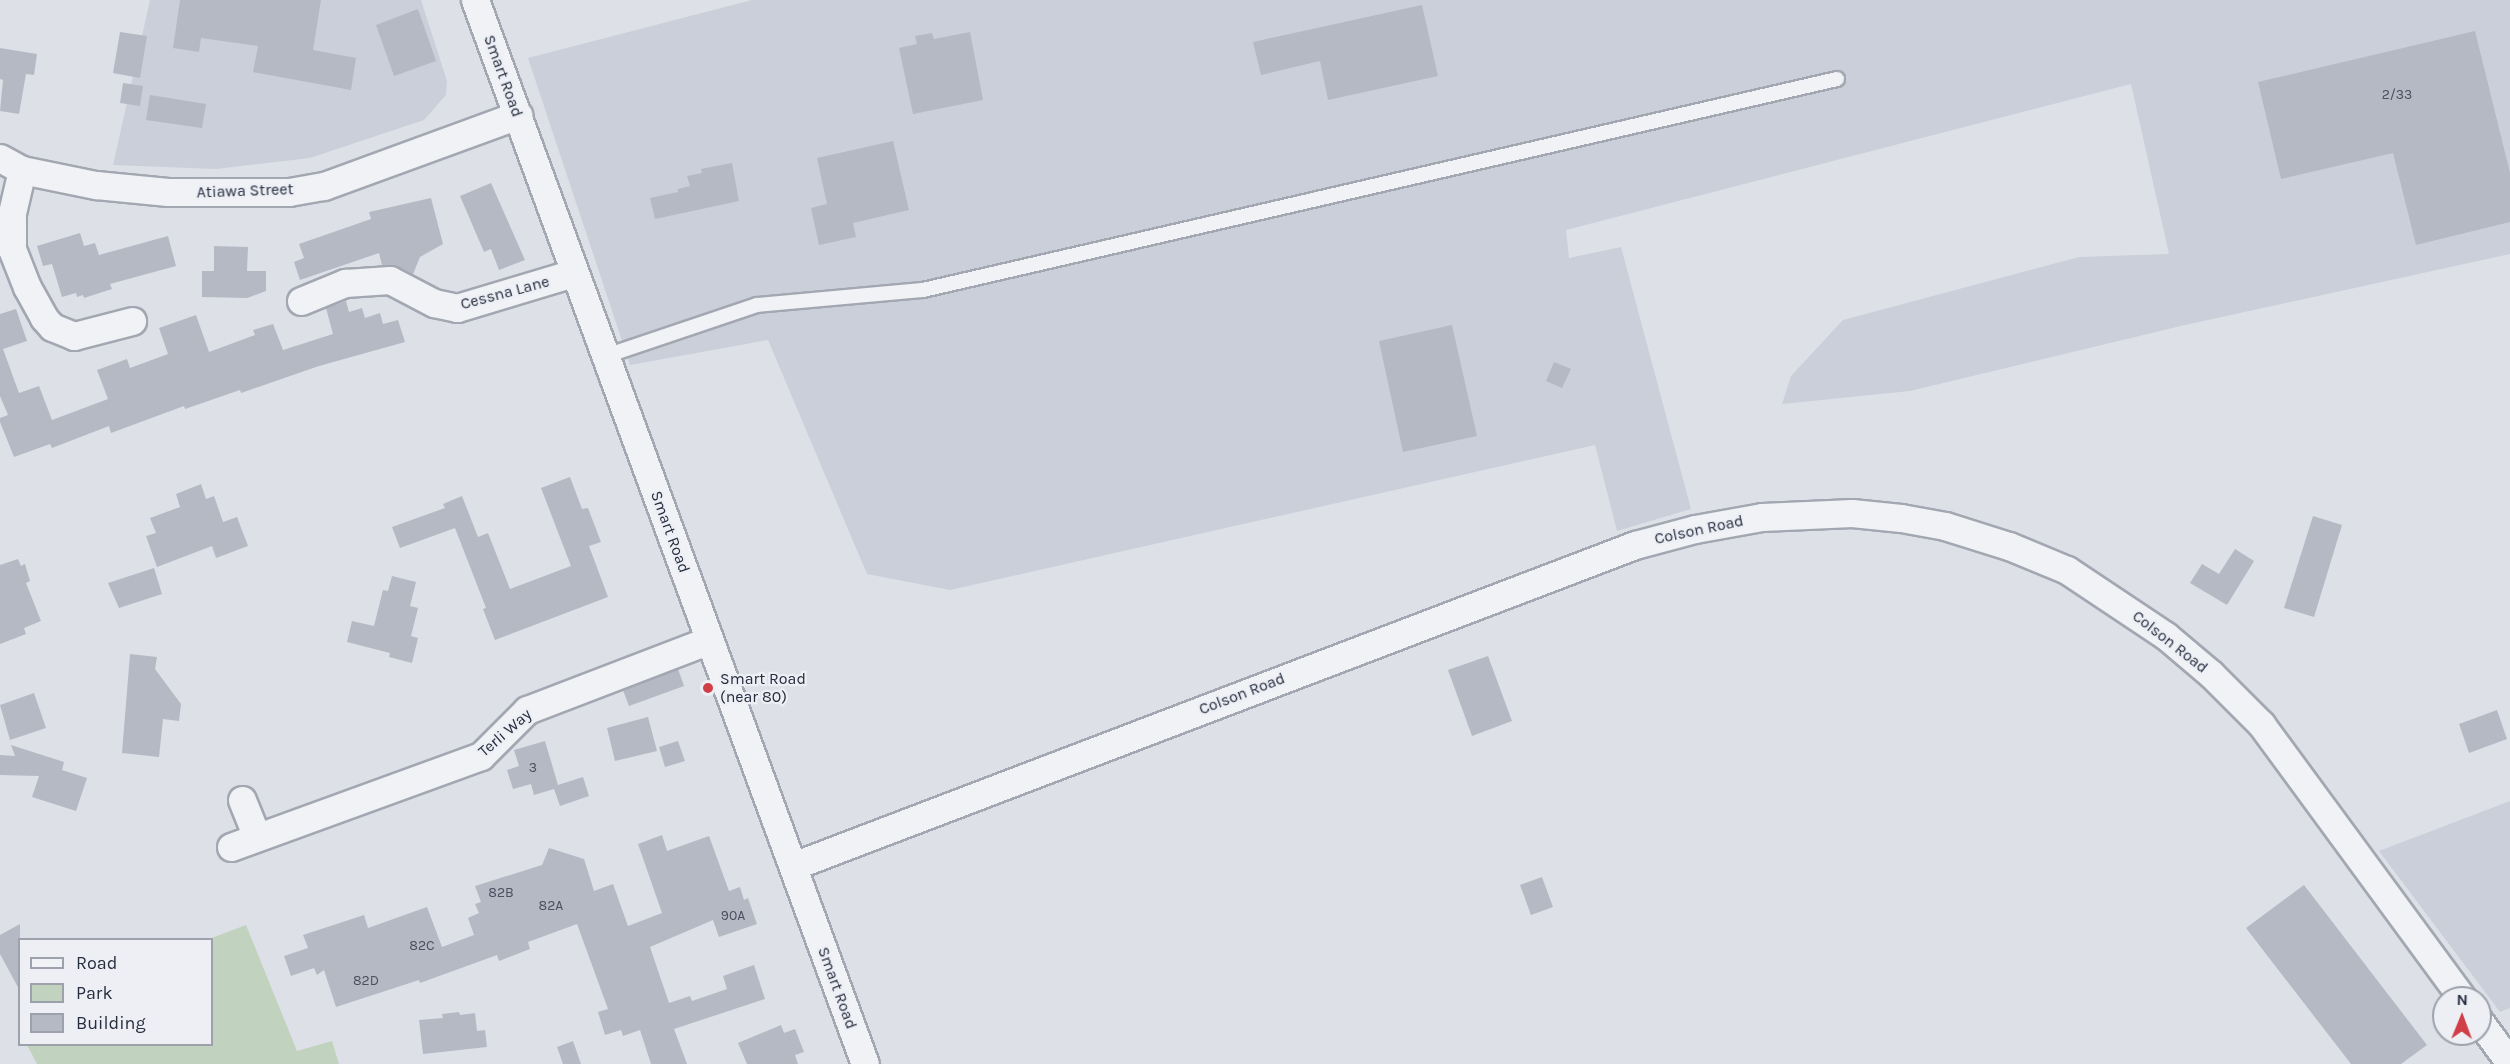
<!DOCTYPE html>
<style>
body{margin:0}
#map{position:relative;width:2510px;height:1064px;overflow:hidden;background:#dde0e7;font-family:Karla,sans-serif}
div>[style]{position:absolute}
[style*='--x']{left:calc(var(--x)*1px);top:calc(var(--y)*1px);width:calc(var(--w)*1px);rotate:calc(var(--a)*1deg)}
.built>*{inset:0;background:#cbcfd9}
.green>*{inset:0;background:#c1d2be}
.building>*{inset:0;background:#b5b9c4}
.roads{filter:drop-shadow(2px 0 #a2a7b1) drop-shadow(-2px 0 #a2a7b1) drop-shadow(0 2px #a2a7b1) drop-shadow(0 -2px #a2a7b1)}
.service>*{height:14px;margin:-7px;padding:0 7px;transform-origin:7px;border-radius:7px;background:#f0f2f6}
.minor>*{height:27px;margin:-13.5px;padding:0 13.5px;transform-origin:13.5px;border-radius:13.5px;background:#f0f2f6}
.dots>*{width:16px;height:16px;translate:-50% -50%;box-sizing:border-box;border:3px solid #edeff5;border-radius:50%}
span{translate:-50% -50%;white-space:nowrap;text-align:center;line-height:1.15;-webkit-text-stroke:4.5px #edeff5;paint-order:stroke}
.number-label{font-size:14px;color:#4a5060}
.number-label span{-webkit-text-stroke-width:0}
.street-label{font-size:16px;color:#262d3e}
.poi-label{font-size:16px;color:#262d3e}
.left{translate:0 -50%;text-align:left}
.legend{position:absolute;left:18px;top:938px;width:195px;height:108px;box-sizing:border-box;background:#edeff5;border:2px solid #9da1ac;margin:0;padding:8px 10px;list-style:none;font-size:18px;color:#262d3e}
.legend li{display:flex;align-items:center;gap:12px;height:30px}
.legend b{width:30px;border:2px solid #9da1ac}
.north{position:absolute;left:2432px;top:986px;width:60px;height:60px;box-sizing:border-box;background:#edeff5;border:2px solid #9da1ac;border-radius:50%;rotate:1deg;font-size:16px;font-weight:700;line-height:24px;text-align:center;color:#262d3e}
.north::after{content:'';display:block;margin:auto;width:21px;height:27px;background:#d03f47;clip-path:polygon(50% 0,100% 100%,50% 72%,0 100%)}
</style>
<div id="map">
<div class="built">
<div style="clip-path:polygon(150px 0,421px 0,447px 81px,446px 95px,424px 120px,310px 158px,216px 169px,113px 165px)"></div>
<div style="clip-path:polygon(752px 0,2510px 0,2510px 254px,2185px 325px,1910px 391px,1782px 404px,1791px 376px,1843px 320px,2079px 257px,2169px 254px,2131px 84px,1566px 230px,1569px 258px,1621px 247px,1691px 509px,1617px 531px,1595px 445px,950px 590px,867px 574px,768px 340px,630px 365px,528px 58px)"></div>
<div style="clip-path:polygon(2510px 801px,2510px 1008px,2500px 1012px,2379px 851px)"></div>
</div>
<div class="green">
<div style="clip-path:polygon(246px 925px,297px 1051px,332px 1041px,339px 1064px,37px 1064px,27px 1045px,212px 1044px,212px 940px,209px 939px)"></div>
</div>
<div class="building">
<div style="clip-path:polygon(180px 0,321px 0,313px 50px,356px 58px,351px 90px,253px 72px,258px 46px,201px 38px,199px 52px,173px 48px)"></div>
<div style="clip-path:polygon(1422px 5px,1438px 76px,1328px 100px,1320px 61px,1261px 75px,1253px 42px)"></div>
<div style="clip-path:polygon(418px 9px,436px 61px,394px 76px,376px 25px)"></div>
<div style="clip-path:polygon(2475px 31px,2510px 173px,2510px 222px,2416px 245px,2393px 153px,2281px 179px,2258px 82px)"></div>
<div style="clip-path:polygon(120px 32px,147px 36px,140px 78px,113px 73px)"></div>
<div style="clip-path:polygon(970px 32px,983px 100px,913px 114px,899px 48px,917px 44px,915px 36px,932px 33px,934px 39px)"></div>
<div style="clip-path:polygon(0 48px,37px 54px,34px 75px,26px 74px,19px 114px,0 111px,3px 80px,0 79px)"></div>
<div style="clip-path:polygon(123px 83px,143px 86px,140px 106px,120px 103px)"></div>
<div style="clip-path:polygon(150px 95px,206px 104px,202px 128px,146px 120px)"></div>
<div style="clip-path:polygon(893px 141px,909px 210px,853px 223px,856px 237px,819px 245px,811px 208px,827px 204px,817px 158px)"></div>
<div style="clip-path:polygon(732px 163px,739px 201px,655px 219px,650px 198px,678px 192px,678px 189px,690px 186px,687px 176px,702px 173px,701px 169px)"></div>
<div style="clip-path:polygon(491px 183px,525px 260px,499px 270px,491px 249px,484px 252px,460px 196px)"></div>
<div style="clip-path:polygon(431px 198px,443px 244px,420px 257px,413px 274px,397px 266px,382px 265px,379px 253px,300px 280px,294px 262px,304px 258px,299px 244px,371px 219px,369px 212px)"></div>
<div style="clip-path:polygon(80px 233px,84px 246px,95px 243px,99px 255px,168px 236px,176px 266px,110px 284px,112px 289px,84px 298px,83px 295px,77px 297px,76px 293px,62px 297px,52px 264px,43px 266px,37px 246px)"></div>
<div style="clip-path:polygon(214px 246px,248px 247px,247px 271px,266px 271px,266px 291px,247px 298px,202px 297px,202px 271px,214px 271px)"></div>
<div style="clip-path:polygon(346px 301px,349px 312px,362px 308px,365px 318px,380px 313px,383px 324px,398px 320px,405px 342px,319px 366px,241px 393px,240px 390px,185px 409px,184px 406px,111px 433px,109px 426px,52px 448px,50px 444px,14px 457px,0 422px,0 418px,8px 415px,0 396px,0 314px,16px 309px,27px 341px,3px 349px,19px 393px,39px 386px,52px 420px,108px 399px,97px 370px,127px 359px,130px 368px,168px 354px,159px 328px,196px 315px,209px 352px,255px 335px,253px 330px,273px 324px,283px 350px,333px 334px,326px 308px)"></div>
<div style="clip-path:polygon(1452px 325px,1477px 436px,1403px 452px,1379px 341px)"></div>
<div style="clip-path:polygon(1554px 362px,1571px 369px,1562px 388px,1546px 381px)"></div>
<div style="clip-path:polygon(570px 477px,582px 509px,588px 508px,601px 542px,589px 546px,608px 597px,495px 640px,483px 609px,486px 608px,455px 528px,400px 548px,392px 527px,445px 508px,443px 504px,462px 496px,478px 537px,488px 533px,510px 589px,571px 566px,541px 488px)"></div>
<div style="clip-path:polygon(201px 484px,206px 499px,214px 496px,223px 522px,237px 517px,248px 546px,216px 558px,212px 546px,157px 567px,146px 536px,156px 533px,150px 518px,180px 507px,176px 494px)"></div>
<div style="clip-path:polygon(2313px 516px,2342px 525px,2314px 617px,2284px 608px)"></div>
<div style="clip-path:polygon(2235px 549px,2254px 561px,2227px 605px,2190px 583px,2202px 564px,2219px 574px)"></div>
<div style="clip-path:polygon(18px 559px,21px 566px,25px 564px,30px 581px,26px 583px,41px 621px,24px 628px,26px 634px,0 644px,0 565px)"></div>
<div style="clip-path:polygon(154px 568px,162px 594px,119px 608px,108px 583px)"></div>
<div style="clip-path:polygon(392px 576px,416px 582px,410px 606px,418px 608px,411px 636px,418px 638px,412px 663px,389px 657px,390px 653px,347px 642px,352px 621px,374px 626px,383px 590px,388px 591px)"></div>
<div style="clip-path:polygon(130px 654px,157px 657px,155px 669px,181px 704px,179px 721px,163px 719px,159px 757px,122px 753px)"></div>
<div style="clip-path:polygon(1488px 656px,1512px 721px,1472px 736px,1448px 670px)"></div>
<div style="clip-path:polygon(678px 669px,684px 686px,629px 706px,623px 690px)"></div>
<div style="clip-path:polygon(34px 693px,46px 728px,10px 740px,0 705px)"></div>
<div style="clip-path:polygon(2497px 710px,2507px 739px,2469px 753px,2459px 724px)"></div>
<div style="clip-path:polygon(648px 717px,657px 751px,615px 761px,607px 728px)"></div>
<div style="clip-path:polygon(545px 741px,558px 785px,583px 777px,589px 796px,560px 806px,554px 789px,534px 795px,531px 784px,513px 789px,507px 770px,519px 766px,514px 750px)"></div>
<div style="clip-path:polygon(678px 741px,685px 761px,665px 767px,659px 747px)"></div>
<div style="clip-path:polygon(11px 745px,64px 762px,62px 770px,87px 778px,76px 811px,32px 797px,39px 776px,0 775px,0 755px,15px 756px)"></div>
<div style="clip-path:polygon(662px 835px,667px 851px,709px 836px,729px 891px,740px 887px,744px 900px,748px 898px,757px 924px,719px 937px,713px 920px,650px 947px,669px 1003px,690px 996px,692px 1001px,727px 989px,723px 976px,754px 965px,765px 999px,674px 1029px,687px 1064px,651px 1064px,640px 1030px,623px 1036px,621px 1030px,605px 1035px,598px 1012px,608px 1009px,577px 924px,528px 942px,530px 949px,499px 961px,497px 955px,420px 983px,419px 980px,336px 1007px,324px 970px,317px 975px,314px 968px,291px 976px,284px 956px,308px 948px,303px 935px,364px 915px,368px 928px,427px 907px,442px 947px,474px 935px,468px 918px,479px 913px,475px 904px,481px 902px,475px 886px,542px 865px,549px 848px,584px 859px,594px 891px,613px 884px,628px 926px,662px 913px,638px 844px)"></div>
<div style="clip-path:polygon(1542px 877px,1553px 907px,1531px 915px,1520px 885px)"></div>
<div style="clip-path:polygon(2304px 885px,2427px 1045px,2401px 1064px,2351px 1064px,2246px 928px)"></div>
<div style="clip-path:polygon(20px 924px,20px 991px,0 954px,0 935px)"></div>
<div style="clip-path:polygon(459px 1012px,460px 1015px,475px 1013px,477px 1031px,485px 1030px,487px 1047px,423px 1054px,419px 1020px,443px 1018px,442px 1014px)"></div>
<div style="clip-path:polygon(781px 1025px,784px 1033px,795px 1029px,804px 1052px,795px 1055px,798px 1064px,747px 1064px,738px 1043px)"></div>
<div style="clip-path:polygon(573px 1041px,581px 1064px,563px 1064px,557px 1047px)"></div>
</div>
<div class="roads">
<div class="service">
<div style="--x:606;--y:356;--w:159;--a:-18.7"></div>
<div style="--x:757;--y:305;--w:167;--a:-5.2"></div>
<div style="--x:923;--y:290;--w:938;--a:-13"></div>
</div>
<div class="minor">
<div style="--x:475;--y:0;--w:1133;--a:69.87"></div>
<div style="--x:0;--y:158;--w:25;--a:29"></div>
<div style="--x:22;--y:170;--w:76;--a:11.5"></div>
<div style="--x:96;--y:185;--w:72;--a:5.6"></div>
<div style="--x:168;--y:192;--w:121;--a:0"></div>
<div style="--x:289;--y:192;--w:36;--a:-10"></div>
<div style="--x:324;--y:186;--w:207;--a:-20.1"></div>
<div style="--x:22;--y:170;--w:44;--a:103.1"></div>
<div style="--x:12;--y:213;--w:36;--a:90"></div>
<div style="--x:12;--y:249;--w:41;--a:68.5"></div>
<div style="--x:27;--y:287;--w:35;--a:61"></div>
<div style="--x:44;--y:318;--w:12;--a:48"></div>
<div style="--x:52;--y:327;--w:24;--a:22"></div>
<div style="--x:74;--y:336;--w:60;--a:-14.5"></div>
<div style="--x:301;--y:301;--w:48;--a:-22.2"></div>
<div style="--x:345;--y:283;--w:45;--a:-3.8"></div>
<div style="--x:390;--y:280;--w:50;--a:27.6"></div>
<div style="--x:434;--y:303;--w:24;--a:12"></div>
<div style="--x:457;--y:308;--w:122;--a:-16.7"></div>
<div style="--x:242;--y:800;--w:40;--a:68"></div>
<div style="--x:231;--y:847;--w:266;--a:-20"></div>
<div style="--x:481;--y:756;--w:65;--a:-45"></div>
<div style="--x:527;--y:710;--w:195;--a:-21"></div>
<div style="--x:793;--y:866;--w:901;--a:-20.87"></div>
<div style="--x:1635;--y:545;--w:62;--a:-14.9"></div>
<div style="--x:1695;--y:529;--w:68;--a:-10.2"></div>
<div style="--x:1762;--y:517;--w:90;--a:-2.5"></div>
<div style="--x:1852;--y:513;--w:49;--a:5.8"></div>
<div style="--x:1901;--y:518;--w:45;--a:10.3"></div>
<div style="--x:1945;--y:526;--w:67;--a:17.4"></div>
<div style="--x:2009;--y:546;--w:63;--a:22.5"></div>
<div style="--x:2067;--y:570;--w:119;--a:33.7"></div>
<div style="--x:2166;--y:636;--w:59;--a:40.2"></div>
<div style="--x:2211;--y:674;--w:71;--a:45"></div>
<div style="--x:2261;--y:724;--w:340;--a:53.7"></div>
<div style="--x:2480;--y:1022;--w:51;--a:53.8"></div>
</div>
</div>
<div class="dots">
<div style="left:708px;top:688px;background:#d03f47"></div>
</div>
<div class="number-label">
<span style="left:2397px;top:95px">2/33</span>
<span style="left:533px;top:768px">3</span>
<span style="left:501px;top:893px">82B</span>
<span style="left:551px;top:906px">82A</span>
<span style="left:733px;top:916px">90A</span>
<span style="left:422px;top:946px">82C</span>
<span style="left:366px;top:981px">82D</span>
</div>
<div class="street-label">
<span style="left:503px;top:76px;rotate:70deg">Smart Road</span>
<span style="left:245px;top:191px;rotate:-2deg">Atiawa Street</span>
<span style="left:505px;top:293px;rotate:-15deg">Cessna Lane</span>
<span style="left:1699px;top:530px;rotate:-12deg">Colson Road</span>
<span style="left:670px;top:532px;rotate:70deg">Smart Road</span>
<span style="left:2170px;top:642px;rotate:38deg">Colson Road</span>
<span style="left:1242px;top:694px;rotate:-21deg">Colson Road</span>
<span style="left:505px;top:733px;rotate:-41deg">Terli Way</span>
<span style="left:837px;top:988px;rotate:70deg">Smart Road</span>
</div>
<div class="poi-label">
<span class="left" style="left:720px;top:688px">Smart Road<br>(near 80)</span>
</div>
<ul class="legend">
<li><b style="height:8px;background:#f0f2f6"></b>Road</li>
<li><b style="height:16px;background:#c1d2be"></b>Park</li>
<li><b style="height:16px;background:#b5b9c4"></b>Building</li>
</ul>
<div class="north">N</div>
</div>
